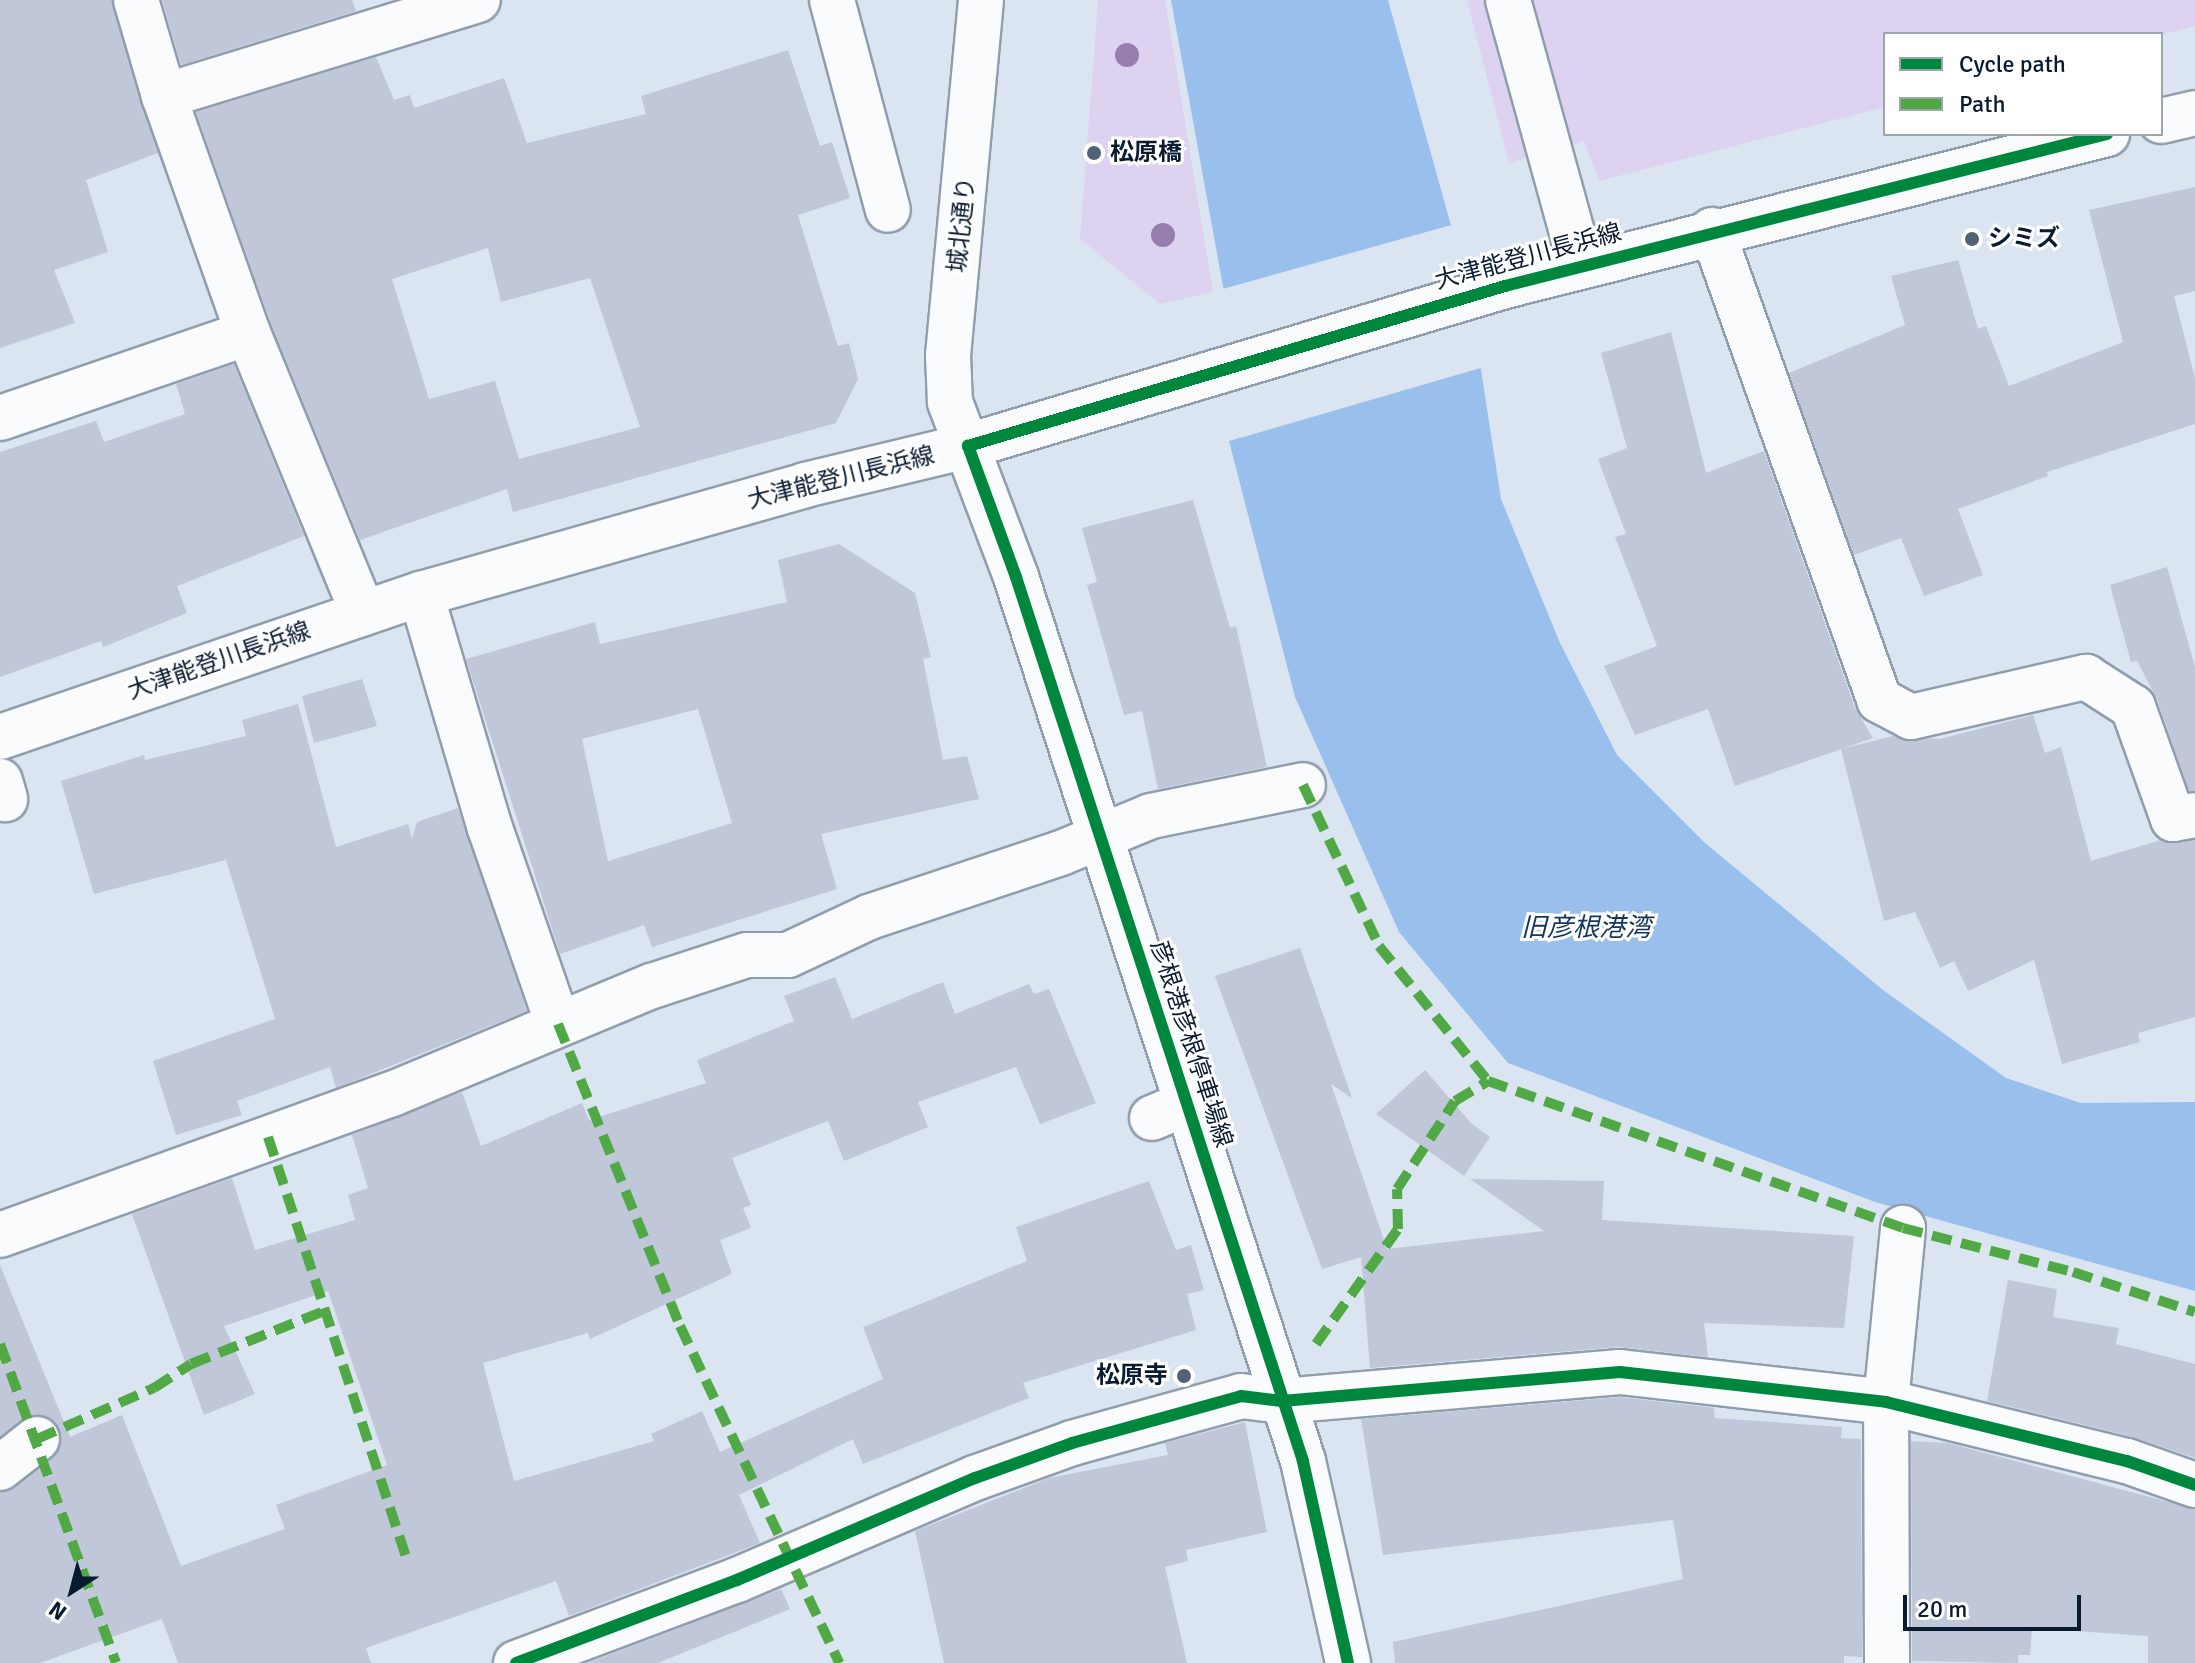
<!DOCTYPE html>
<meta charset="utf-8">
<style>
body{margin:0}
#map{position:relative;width:2195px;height:1663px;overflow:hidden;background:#dbe5f1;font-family:Signika,"Noto Sans JP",sans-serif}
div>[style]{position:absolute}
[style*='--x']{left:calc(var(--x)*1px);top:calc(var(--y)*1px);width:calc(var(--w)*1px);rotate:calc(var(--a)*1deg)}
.green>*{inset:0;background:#ddd3f0}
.water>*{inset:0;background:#99c0ec}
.pier>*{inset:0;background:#dbe5f1}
.building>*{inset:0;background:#bfc7d9}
.roads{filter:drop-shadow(2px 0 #909dac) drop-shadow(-2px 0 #909dac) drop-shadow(0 2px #909dac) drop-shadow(0 -2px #909dac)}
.minor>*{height:44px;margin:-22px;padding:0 22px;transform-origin:22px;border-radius:22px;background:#fafbfd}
.major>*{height:44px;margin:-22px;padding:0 22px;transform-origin:22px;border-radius:22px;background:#fafbfd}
.quiet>*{height:10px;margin-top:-5px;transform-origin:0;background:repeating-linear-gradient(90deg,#50a945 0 20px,transparent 0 30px)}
.cycleway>*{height:12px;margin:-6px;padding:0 6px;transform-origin:6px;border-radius:6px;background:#00873e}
.trees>*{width:24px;height:24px;margin:-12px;border-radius:50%;background:#967fae}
.dots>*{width:22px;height:22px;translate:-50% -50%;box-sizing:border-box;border:4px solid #fff;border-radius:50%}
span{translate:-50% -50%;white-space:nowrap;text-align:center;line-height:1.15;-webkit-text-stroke:6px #fff;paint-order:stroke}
.poi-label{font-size:24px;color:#091b30;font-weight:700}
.left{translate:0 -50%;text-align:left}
.right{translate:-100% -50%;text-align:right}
.street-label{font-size:24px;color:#091b30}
.water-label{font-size:26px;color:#12365b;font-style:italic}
.legend{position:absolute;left:1883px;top:32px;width:280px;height:104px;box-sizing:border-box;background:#fff;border:2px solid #9da4ac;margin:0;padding:10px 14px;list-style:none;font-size:24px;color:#091b30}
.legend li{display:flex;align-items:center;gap:16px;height:40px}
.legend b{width:40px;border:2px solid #9da4ac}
.north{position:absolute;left:32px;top:1551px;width:80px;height:80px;-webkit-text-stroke:6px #fff;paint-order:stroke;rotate:216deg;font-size:22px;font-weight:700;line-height:32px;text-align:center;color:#091b30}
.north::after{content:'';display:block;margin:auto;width:28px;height:36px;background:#091b30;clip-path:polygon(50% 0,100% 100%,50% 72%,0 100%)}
.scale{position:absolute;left:1903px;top:1595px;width:178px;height:36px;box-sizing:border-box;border:4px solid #091b30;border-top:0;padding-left:10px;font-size:24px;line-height:28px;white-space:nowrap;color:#091b30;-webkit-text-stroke:6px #fff;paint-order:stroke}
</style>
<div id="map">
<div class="green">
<div style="clip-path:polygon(1098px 0,1165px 0,1213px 292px,1160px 304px,1080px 239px)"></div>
<div style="clip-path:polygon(1467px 0,2195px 0,2195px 26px,2161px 35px,1885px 34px,1885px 107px,1599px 181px,1584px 141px,1509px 163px)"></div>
</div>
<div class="water">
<div style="clip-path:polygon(1171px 0,1388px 0,1468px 286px,1501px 499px,1560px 643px,1617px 755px,1705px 843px,1883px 990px,2006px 1078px,2081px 1103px,2195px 1102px,2195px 1291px,1875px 1202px,1508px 1063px,1399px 932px,1295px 697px,1229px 441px,1258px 432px,1226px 303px)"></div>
</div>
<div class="pier">
<div style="clip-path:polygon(1455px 224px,1472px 285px,1484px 367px,1240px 438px,1254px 429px,1219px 290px)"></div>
</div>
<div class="building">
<div style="clip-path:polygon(0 0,112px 0,158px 153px,86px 180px,108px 252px,54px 270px,75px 323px,0 348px)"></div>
<div style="clip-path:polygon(162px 0,352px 0,356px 11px,181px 65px)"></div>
<div style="clip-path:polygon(evenodd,788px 50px,820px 146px,832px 142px,850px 198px,798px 215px,838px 346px,849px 343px,858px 379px,836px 423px,513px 512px,507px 489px,360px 540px,271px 324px,196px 112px,376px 57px,394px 100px,410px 95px,414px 108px,504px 78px,527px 143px,646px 114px,641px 96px,788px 50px,488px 248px,501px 302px,590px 278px,640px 427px,519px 459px,495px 381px,429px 399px,392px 279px,488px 248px)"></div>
<div style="clip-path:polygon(2195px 187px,2195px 291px,2174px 296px,2195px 378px,2195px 424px,2047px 472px,2048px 476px,1958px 509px,1983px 575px,1924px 596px,1901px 538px,1854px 555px,1789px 373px,1905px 325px,1891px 276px,1958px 260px,1978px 329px,1986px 326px,2009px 386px,2123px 342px,2089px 210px)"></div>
<div style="clip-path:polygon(1671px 332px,1706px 473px,1764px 451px,1855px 708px,1873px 738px,1735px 786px,1708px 709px,1635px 735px,1604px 666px,1657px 646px,1615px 537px,1626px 534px,1598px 459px,1627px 448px,1601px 353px)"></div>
<div style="clip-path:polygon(234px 364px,304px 536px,177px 586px,187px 613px,103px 647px,101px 641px,0 677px,0 452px,96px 421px,104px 442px,185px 414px,176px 384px)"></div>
<div style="clip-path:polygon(1193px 500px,1230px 628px,1236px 626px,1267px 767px,1158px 789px,1142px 711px,1124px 715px,1087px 585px,1097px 582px,1082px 528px)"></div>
<div style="clip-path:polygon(evenodd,839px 544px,915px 593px,931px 657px,923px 659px,943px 760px,967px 756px,979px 799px,821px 834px,837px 889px,652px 947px,644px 925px,560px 954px,466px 659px,595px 622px,600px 644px,787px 602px,778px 560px,839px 544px,698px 709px,732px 823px,608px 861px,582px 739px,698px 709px)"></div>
<div style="clip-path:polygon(2167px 567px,2195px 667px,2195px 791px,2189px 791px,2157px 699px,2137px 661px,2131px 662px,2110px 585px)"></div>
<div style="clip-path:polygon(362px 679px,377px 726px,314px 743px,302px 696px)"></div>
<div style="clip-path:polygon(298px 704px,336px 847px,408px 824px,412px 839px,417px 822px,458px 808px,527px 1011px,336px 1088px,330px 1067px,237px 1101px,242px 1115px,176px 1135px,153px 1061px,275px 1019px,226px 860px,94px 894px,61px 781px,144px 755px,145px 760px,246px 736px,242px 720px)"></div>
<div style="clip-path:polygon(2033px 715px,2045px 753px,2061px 747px,2091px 861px,2161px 840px,2195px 840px,2195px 1017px,2138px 1033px,2140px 1042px,2062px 1064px,2034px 960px,1968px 991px,1954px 961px,1940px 968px,1915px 912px,1884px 921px,1841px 749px,1893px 736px,1940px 739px)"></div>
<div style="clip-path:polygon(1300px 948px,1352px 1098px,1331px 1084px,1387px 1249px,1544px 1231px,1470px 1179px,1604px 1181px,1602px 1220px,1854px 1236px,1844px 1328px,1704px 1323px,1708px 1357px,1618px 1347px,1370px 1368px,1361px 1257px,1322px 1269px,1215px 976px)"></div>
<div style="clip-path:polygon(835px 977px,852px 1019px,943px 982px,955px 1014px,1029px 984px,1034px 994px,1049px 989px,1096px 1103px,1040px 1124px,1016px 1067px,918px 1102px,928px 1127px,844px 1161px,828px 1121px,732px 1158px,751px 1205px,743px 1208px,751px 1228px,720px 1240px,732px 1274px,590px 1339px,588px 1333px,483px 1363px,514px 1481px,654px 1441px,651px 1434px,702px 1411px,720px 1452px,883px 1379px,863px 1327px,1027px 1261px,1016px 1227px,1149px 1181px,1176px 1250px,1191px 1245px,1204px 1290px,1187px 1294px,1196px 1330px,1023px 1383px,1029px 1398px,863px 1464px,853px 1439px,739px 1495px,760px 1543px,569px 1616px,556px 1581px,366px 1648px,371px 1663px,178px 1663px,162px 1619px,40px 1663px,0 1663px,0 1492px,15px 1488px,52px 1459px,62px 1436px,56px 1423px,34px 1414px,0 1436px,0 1265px,70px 1437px,122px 1415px,181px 1566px,285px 1529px,276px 1505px,387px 1465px,328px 1291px,224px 1326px,255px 1394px,204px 1415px,132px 1214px,232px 1178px,255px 1250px,355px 1220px,348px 1195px,368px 1188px,352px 1135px,462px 1092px,481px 1146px,582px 1103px,589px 1120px,706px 1083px,697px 1060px,794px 1021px,784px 996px)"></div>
<div style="clip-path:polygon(1425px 1070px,1472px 1124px,1490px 1137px,1464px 1176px,1376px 1114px)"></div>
<div style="clip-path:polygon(2008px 1280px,2057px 1289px,2053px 1317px,2119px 1328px,2116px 1344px,2195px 1364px,2195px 1458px,2133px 1437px,1987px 1401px)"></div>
<div style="clip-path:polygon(1620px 1397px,1714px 1408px,1715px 1418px,1842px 1427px,1841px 1438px,1861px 1439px,1862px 1657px,1844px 1656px,1844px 1663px,1395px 1663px,1393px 1642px,1683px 1579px,1673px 1520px,1383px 1555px,1361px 1419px)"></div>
<div style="clip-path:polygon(1245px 1422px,1267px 1532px,1186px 1550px,1188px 1561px,1165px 1567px,1187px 1663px,944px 1663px,915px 1531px,1049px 1478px,1168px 1455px,1165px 1443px)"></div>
<div style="clip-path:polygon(1911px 1441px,1948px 1443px,2195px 1509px,2195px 1663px,2148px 1663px,2148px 1636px,2032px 1628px,2030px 1655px,2018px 1655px,2018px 1663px,1912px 1661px)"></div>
<div style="clip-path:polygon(781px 1589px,790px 1609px,658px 1663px,588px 1663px)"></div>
</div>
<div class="roads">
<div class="minor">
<div style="--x:136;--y:0;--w:100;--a:73.7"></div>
<div style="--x:164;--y:96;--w:251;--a:70.5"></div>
<div style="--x:248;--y:333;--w:303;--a:67.7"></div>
<div style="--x:832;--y:0;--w:217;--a:75.1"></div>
<div style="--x:1508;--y:0;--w:275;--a:74.6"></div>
<div style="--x:164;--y:96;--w:328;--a:-17"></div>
<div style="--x:1712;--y:230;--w:499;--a:70.4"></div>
<div style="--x:1879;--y:700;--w:36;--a:28"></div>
<div style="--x:1911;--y:717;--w:180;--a:-12.9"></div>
<div style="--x:2086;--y:677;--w:56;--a:32.6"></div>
<div style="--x:2133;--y:707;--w:119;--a:70.3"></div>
<div style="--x:2173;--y:819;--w:22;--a:-10"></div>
<div style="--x:0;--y:418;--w:262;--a:-18.9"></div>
<div style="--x:421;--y:594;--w:244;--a:73.6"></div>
<div style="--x:490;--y:828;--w:207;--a:70.9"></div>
<div style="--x:0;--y:781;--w:19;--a:74"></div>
<div style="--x:1152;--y:1118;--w:39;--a:-23"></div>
<div style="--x:0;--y:1235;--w:417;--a:-19.8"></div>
<div style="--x:392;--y:1094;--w:282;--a:-22.6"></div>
<div style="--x:652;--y:986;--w:100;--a:-18.1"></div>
<div style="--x:747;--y:955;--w:41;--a:0"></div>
<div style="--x:788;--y:955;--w:89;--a:-25.1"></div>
<div style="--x:869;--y:917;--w:202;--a:-18.4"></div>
<div style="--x:1061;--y:853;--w:97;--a:-22.3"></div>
<div style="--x:1151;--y:816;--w:155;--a:-11.5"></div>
<div style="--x:0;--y:1468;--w:47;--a:-38.1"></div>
<div style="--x:516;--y:1663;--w:236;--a:-20.6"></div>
<div style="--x:737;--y:1580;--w:259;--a:-23.2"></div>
<div style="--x:975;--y:1478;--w:103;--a:-19.8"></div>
<div style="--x:1072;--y:1443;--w:175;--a:-15.5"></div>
<div style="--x:1241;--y:1396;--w:41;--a:7"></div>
<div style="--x:1282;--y:1401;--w:339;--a:-4.9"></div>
<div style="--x:1620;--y:1372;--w:268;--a:6.4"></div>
<div style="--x:1886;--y:1402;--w:248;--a:13.8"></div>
<div style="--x:2127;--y:1461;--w:72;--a:19.4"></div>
<div style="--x:1887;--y:1663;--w:261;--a:-90.2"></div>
<div style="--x:1886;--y:1402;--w:175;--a:-84.4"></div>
</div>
<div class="major">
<div style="--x:981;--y:0;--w:357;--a:95.3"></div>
<div style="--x:948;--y:355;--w:47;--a:87.6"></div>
<div style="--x:950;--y:402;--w:187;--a:69.3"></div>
<div style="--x:1016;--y:577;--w:929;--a:72.01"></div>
<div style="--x:1303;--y:1461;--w:207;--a:77.4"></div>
<div style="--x:2161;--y:121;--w:35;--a:-13"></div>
<div style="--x:0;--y:737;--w:445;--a:-18.8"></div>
<div style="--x:421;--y:594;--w:399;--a:-15.8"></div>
<div style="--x:805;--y:485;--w:168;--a:-13.5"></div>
<div style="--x:968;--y:446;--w:560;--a:-16.59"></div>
<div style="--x:1505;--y:286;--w:621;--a:-14.17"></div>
</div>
</div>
<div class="quiet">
<div style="--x:1303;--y:785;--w:178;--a:64.7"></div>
<div style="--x:1379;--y:946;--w:174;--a:51.1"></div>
<div style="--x:1488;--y:1081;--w:440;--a:19.5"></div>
<div style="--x:1903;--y:1228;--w:176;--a:14.5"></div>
<div style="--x:2073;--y:1272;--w:128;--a:18.2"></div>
<div style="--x:558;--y:1024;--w:326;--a:68"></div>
<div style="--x:680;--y:1326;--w:373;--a:64.7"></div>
<div style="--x:268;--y:1137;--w:445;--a:71.8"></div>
<div style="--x:0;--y:1344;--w:339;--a:70"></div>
<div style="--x:1316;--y:1344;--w:141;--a:-54.5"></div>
<div style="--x:1398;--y:1229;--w:40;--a:-91.4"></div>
<div style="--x:1397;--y:1189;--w:105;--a:-56.6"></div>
<div style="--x:1455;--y:1101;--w:39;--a:-31"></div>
<div style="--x:37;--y:1439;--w:128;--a:-23.6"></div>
<div style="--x:154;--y:1388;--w:44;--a:-33"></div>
<div style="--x:191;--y:1364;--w:143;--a:-21.7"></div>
</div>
<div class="cycleway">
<div style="--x:516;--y:1663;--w:236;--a:-20.6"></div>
<div style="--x:737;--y:1580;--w:259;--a:-23.2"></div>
<div style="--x:975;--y:1478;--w:103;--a:-19.8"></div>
<div style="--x:1072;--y:1443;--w:175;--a:-15.5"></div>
<div style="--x:1241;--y:1396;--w:41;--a:7"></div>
<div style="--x:1282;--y:1401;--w:339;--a:-4.9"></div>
<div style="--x:1620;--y:1372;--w:268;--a:6.4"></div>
<div style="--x:1886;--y:1402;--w:248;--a:13.8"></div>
<div style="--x:2127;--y:1461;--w:72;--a:19.4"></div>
<div style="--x:1348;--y:1663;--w:207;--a:-102.6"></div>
<div style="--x:1303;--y:1461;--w:929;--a:-107.99"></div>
<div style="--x:1016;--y:577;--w:140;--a:-110.1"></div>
<div style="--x:968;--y:446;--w:560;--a:-16.59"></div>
<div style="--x:1505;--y:286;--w:621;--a:-14.17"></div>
</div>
<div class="trees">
<div style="left:1127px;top:55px"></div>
<div style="left:1163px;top:235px"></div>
</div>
<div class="dots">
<div style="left:1094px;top:153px;background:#526274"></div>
<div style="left:1972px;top:239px;background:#526274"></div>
<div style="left:1184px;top:1376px;background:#526274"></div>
</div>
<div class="poi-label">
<span class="left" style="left:1110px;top:153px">松原橋</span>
<span class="left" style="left:1988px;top:239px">シミズ</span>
<span class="right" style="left:1168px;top:1376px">松原寺</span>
</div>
<div class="street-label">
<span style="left:962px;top:225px;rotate:-84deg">城北通り</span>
<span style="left:1528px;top:257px;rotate:-15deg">大津能登川長浜線</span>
<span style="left:841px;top:478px;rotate:-14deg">大津能登川長浜線</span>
<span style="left:219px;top:661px;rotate:-19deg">大津能登川長浜線</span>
<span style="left:1191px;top:1044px;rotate:72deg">彦根港彦根停車場線</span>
</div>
<div class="water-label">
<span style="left:1586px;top:929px">旧彦根港湾</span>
</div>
<ul class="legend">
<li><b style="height:10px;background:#00873e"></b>Cycle path</li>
<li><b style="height:10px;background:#50a945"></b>Path</li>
</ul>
<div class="north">N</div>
<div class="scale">20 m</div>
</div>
